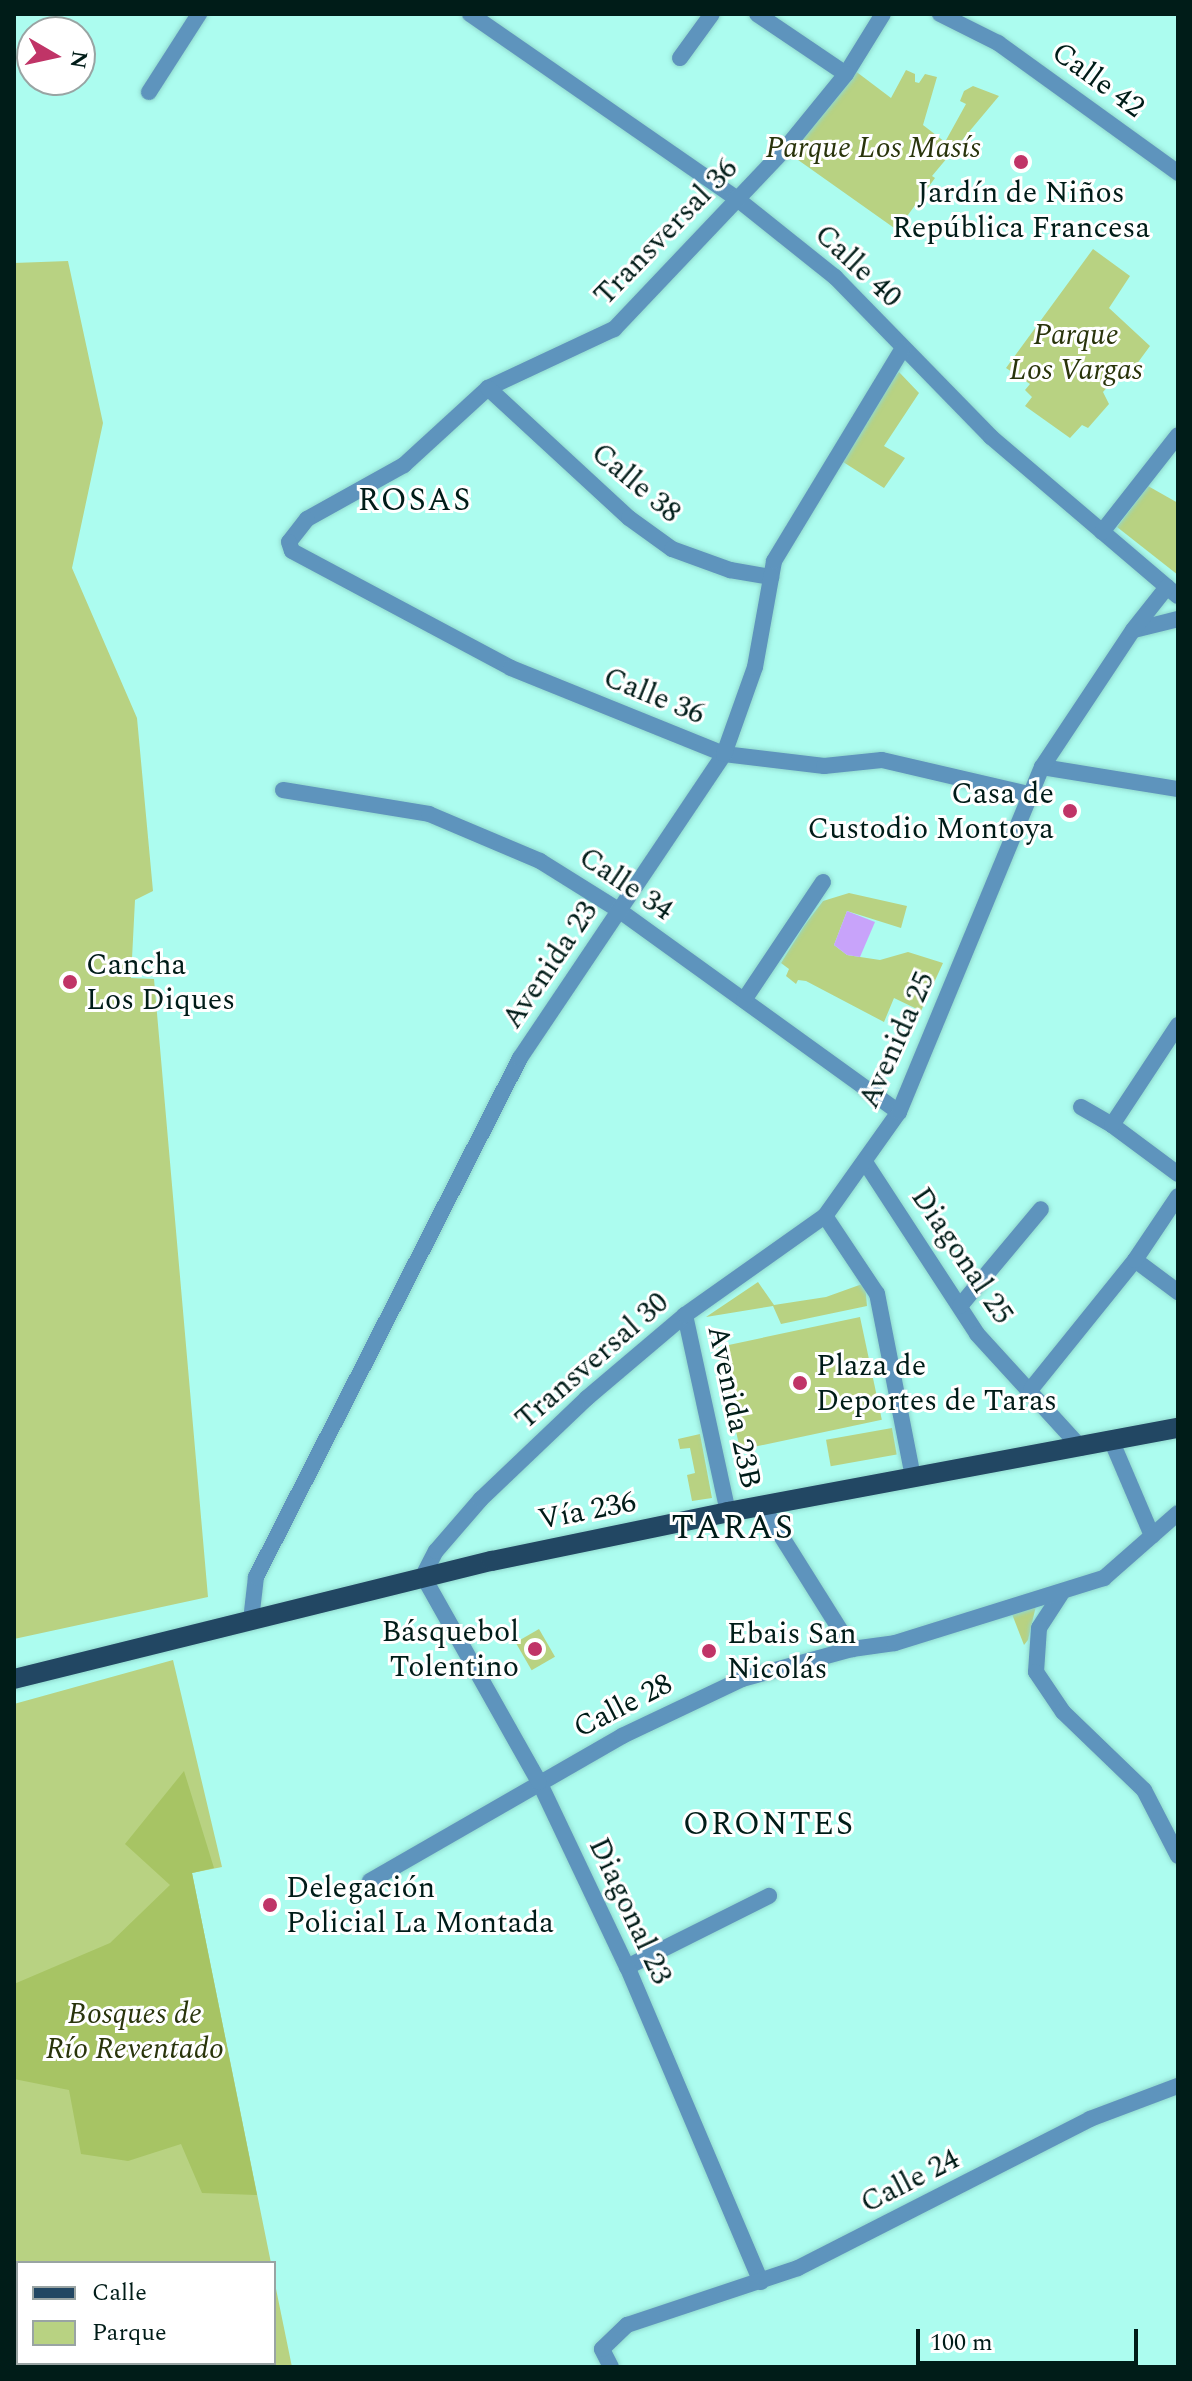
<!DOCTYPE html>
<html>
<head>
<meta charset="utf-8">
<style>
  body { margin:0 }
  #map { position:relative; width:1192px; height:2381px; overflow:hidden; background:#acfcef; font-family:Spectral,serif }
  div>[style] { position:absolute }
  .green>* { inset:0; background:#b8d282; transform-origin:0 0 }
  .forest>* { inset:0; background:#a7c464 }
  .water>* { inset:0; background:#c8a3fa }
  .roads { filter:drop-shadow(0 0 2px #90d8cd) drop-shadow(0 0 2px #90d8cd) }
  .minor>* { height:16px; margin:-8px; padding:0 8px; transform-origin:8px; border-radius:8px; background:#5e94bd }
  .major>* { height:20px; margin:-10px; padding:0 10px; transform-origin:10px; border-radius:10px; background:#224763 }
  .dots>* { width:22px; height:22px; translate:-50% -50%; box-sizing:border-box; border:4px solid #fff; border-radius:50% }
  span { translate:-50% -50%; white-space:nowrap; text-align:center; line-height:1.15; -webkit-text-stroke:6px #fff; paint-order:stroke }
  .street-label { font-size:30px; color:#001c18 }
  .park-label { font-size:30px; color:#29340b; font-style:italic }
  .poi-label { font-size:30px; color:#001c18 }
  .right { translate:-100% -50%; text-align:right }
  .left { translate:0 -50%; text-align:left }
  .neighbourhood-label { font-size:32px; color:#001c18; letter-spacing:2px }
  .quarter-label { font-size:34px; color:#001c18; letter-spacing:2px }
  .frame { position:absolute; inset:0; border:16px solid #001c18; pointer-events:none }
  .legend { position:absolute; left:16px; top:2261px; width:260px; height:104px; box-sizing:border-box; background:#fff; border:2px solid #99a4a3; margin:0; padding:10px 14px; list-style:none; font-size:24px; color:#001c18 }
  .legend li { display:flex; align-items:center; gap:16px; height:40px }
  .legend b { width:40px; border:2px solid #99a4a3 }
  .north { position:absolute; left:16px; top:16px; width:80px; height:80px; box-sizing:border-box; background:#fff; border:2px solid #99a4a3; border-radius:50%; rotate:99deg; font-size:22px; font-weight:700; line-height:32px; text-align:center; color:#001c18 }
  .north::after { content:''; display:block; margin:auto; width:28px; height:36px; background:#c03467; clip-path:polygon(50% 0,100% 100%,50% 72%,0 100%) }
  .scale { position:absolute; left:916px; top:2329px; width:222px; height:36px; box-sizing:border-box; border:4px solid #001c18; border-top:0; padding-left:10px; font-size:24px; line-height:28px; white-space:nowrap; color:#001c18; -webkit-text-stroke:6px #fff; paint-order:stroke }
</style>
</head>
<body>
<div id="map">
  <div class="green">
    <i style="clip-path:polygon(854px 70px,891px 98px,906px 70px,915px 74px,915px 82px,919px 83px,925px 74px,937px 77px,923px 125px,945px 142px,966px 104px,960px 101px,964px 91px,973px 86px,999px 96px,932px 176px,935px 178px,897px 230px,784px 150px)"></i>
    <i style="clip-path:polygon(1093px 249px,1130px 276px,1109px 308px,1150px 346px,1125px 380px,1116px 377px,1103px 392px,1109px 404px,1088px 428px,1082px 425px,1070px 438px,1025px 406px,1032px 397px,1025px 390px,1030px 384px,1006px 368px)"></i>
    <i style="clip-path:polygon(68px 261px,103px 423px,72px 568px,137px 718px,153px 891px,135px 900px,131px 978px,154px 979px,208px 1597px,14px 1639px,14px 263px)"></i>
    <i style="clip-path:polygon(899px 372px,919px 393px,884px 446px,905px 458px,884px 488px,840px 460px,880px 394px)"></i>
    <i style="clip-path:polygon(1148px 486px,1178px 503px,1178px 575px,1117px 527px)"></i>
    <i style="clip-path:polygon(849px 893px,907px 906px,901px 928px,847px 911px,834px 945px,847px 955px,880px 960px,908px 952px,943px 963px,921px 1011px,894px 998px,884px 1022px,806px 981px,798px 980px,796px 984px,786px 976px,789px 969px,781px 963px,804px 926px,823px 901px)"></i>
    <i style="clip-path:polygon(758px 1282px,774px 1305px,826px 1297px,865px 1283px,867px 1306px,781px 1324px,773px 1306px,706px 1317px)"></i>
    <i style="left:860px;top:1317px;width:105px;height:145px;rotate:78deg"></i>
    <i style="left:892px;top:1428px;width:27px;height:67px;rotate:80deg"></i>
    <i style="clip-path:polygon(700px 1434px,712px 1498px,692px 1501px,687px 1475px,695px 1473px,690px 1448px,680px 1449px,678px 1439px)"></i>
    <i style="clip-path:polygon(1036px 1606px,1028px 1640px,1024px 1645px,1010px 1609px)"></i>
    <i style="left:539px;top:1629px;width:32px;height:27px;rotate:60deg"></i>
    <i style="clip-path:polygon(173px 1660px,222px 1867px,192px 1873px,271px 2263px,18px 2263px,18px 2363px,274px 2363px,274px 2279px,292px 2367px,14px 2367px,14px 1704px)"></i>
  </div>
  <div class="forest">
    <i style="clip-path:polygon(184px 1771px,214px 1868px,192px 1873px,257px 2195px,202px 2193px,181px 2144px,128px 2161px,81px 2154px,69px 2090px,14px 2079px,14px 1984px,110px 1943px,170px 1885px,125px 1844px)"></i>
  </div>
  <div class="water">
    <i style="clip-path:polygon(847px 911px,875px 922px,860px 957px,847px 955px,834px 945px)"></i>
  </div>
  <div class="roads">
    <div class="minor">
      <i style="left:470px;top:14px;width:323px;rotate:34.7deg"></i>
      <i style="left:736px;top:198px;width:127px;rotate:38.6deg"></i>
      <i style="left:835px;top:277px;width:223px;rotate:45.7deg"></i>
      <i style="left:991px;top:437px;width:245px;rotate:40.4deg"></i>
      <i style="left:757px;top:14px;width:107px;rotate:34deg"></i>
      <i style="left:883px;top:14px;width:70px;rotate:121.7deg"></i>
      <i style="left:846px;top:74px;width:98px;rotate:129.2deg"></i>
      <i style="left:784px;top:150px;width:247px;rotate:133.5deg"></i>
      <i style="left:614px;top:329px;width:139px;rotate:154.9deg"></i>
      <i style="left:488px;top:388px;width:114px;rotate:137.5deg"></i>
      <i style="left:404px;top:465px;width:111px;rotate:150.9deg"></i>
      <i style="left:307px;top:519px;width:29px;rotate:128deg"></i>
      <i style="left:289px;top:542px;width:9px;rotate:72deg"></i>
      <i style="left:292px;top:551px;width:248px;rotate:28.1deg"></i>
      <i style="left:511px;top:668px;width:230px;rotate:22deg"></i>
      <i style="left:724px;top:754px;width:101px;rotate:6.8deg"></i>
      <i style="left:824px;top:766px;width:58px;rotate:-5.9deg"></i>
      <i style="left:882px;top:760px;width:155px;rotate:13.1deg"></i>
      <i style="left:940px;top:14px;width:65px;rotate:26.6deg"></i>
      <i style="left:998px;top:43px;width:222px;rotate:35.8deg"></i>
      <i style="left:680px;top:58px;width:54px;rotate:-54deg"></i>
      <i style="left:149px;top:92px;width:93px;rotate:-57.3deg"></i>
      <i style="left:488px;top:388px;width:192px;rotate:42.7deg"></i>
      <i style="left:629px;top:518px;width:53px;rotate:35.8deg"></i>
      <i style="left:672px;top:549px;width:62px;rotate:19.9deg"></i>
      <i style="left:730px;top:570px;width:42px;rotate:9.7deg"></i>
      <i style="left:1102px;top:532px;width:123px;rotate:-51.9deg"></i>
      <i style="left:1134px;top:630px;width:45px;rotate:-14deg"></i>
      <i style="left:1042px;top:767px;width:138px;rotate:9.2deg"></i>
      <i style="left:283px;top:790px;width:148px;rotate:9.3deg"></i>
      <i style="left:429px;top:814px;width:121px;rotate:22.9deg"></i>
      <i style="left:540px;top:861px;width:94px;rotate:32deg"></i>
      <i style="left:620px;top:911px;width:344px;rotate:35.8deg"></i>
      <i style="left:744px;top:1000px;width:142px;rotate:-56.2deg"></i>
      <i style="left:1081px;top:1107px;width:36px;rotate:30deg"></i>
      <i style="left:1112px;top:1125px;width:82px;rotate:36.6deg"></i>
      <i style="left:1112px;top:1125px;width:120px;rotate:-56.6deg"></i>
      <i style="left:865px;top:1162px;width:205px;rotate:56.9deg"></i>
      <i style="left:977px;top:1334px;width:154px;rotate:47.6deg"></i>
      <i style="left:1135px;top:1260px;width:54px;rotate:36.7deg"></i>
      <i style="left:960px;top:1306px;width:126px;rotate:-50.1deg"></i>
      <i style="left:685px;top:1315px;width:202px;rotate:77.7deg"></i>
      <i style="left:1031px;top:1389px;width:166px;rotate:-51.1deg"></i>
      <i style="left:1135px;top:1260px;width:77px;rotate:-56.1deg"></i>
      <i style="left:1112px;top:1442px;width:102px;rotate:66.9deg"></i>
      <i style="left:913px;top:1477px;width:187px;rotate:-101.1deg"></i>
      <i style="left:877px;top:1294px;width:94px;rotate:-123.7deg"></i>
      <i style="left:825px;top:1216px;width:128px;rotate:-54.6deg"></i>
      <i style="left:899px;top:1112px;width:373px;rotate:-67.5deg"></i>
      <i style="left:1042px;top:767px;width:164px;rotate:-56.4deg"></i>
      <i style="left:1133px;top:630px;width:55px;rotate:-51.7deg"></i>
      <i style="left:763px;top:1507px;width:168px;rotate:57.9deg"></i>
      <i style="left:1063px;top:1591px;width:44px;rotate:123deg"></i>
      <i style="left:1039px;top:1628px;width:44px;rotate:93.9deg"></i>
      <i style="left:1036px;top:1672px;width:48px;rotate:56deg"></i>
      <i style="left:1063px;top:1712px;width:112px;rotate:43.9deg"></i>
      <i style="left:1144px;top:1790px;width:74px;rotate:62.7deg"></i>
      <i style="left:251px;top:1620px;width:43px;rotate:-83.4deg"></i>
      <i style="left:256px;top:1577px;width:582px;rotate:-63.04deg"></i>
      <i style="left:520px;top:1058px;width:366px;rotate:-56.1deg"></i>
      <i style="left:724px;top:754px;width:92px;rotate:-70.4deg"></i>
      <i style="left:755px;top:667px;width:108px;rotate:-79.8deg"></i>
      <i style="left:774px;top:561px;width:247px;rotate:-58.8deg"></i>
      <i style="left:370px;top:1881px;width:291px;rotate:-29.9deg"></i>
      <i style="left:622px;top:1736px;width:133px;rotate:-25.4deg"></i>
      <i style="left:742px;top:1679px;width:114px;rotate:-15.3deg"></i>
      <i style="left:852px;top:1649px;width:43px;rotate:-7.9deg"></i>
      <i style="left:895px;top:1643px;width:219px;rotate:-17.3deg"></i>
      <i style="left:1104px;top:1578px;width:98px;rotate:-41.3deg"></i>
      <i style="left:627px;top:1967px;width:159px;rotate:-26.6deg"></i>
      <i style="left:761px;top:2282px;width:342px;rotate:-113deg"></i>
      <i style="left:627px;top:1967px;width:205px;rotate:-115.4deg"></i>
      <i style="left:539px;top:1782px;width:236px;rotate:-119.4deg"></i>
      <i style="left:423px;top:1576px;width:28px;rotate:-63deg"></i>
      <i style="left:436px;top:1551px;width:69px;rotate:-49.1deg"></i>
      <i style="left:481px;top:1499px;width:146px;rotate:-43.6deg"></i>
      <i style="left:587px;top:1398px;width:128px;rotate:-40.3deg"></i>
      <i style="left:685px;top:1315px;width:171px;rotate:-35.3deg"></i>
      <i style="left:611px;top:2367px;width:20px;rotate:-117deg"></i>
      <i style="left:602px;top:2349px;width:35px;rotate:-44deg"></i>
      <i style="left:627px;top:2325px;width:180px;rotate:-18.4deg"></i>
      <i style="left:798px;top:2268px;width:328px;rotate:-27deg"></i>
      <i style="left:1090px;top:2119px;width:94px;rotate:-20.6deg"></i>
    </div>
    <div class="major">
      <i style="left:14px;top:1679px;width:492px;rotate:-13.9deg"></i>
      <i style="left:492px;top:1561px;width:241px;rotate:-11.7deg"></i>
      <i style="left:728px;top:1512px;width:458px;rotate:-10.6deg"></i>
    </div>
  </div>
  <div class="dots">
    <i style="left:1021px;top:162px;background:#c03467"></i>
    <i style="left:1070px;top:811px;background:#c03467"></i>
    <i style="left:70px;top:982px;background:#c03467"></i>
    <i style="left:800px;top:1383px;background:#c03467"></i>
    <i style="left:535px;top:1649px;background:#c03467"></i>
    <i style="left:709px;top:1651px;background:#c03467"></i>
    <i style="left:270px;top:1905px;background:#c03467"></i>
  </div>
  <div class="street-label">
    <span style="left:1098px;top:80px;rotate:36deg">Calle 42</span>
    <span style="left:666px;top:232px;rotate:-46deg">Transversal 36</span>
    <span style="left:858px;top:266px;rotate:43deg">Calle 40</span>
    <span style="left:636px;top:483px;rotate:40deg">Calle 38</span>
    <span style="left:654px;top:696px;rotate:22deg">Calle 36</span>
    <span style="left:626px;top:884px;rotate:34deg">Calle 34</span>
    <span style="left:550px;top:965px;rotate:-56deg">Avenida 23</span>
    <span style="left:897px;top:1040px;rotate:-66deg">Avenida 25</span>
    <span style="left:962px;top:1256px;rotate:56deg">Diagonal 25</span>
    <span style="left:592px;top:1361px;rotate:-41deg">Transversal 30</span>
    <span style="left:734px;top:1407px;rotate:78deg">Avenida 23B</span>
    <span style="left:587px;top:1511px;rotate:-11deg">Vía 236</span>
    <span style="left:623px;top:1706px;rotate:-27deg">Calle 28</span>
    <span style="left:630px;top:1911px;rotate:65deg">Diagonal 23</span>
    <span style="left:910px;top:2181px;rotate:-27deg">Calle 24</span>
  </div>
  <div class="park-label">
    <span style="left:873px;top:148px">Parque Los Masís</span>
    <span style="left:1076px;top:352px">Parque<br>Los Vargas</span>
    <span style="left:135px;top:2031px">Bosques de<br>Río Reventado</span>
  </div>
  <div class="poi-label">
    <span style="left:1021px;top:210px">Jardín de Niños<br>República Francesa</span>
    <span class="right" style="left:1054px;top:811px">Casa de<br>Custodio Montoya</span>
    <span class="left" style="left:86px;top:982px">Cancha<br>Los Diques</span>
    <span class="left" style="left:816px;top:1383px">Plaza de<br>Deportes de Taras</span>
    <span class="right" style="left:519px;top:1649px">Básquebol<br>Tolentino</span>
    <span class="left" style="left:727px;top:1651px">Ebais San<br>Nicolás</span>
    <span class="left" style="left:286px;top:1905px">Delegación<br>Policial La Montada</span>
  </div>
  <div class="neighbourhood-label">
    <span style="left:415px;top:501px">ROSAS</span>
    <span style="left:769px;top:1825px">ORONTES</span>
  </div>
  <div class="quarter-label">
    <span style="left:733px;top:1529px">TARAS</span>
  </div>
  <div class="frame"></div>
  <ul class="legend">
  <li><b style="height:10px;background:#224763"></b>Calle</li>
  <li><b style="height:22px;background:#b8d282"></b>Parque</li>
  </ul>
  <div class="north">N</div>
  <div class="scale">100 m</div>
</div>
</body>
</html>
